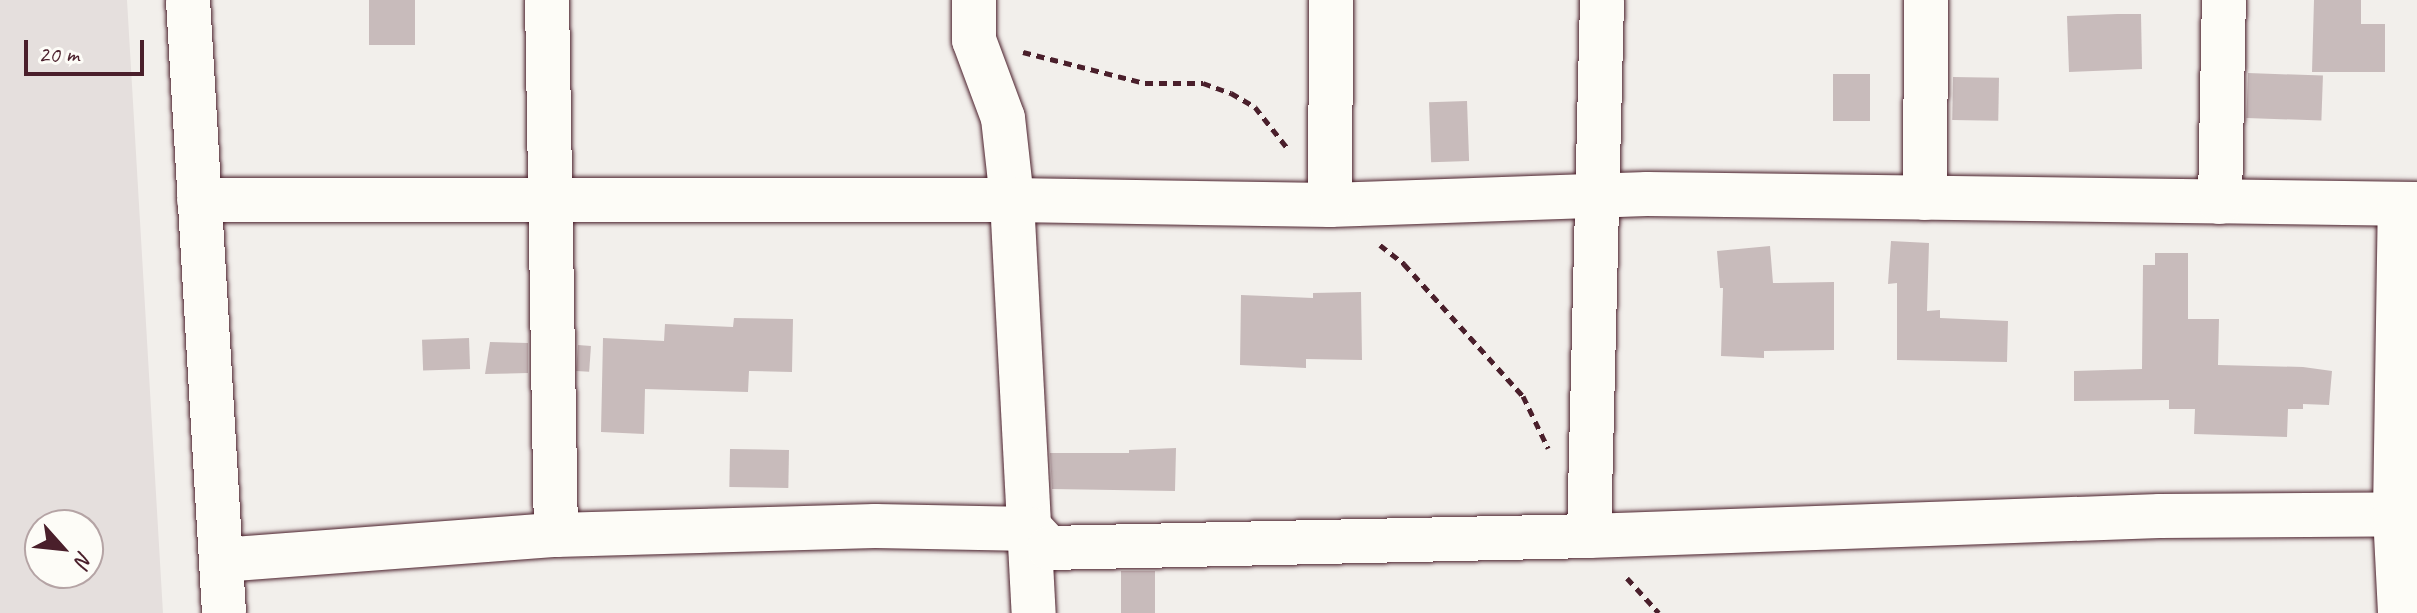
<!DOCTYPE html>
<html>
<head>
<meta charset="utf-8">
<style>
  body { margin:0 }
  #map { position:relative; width:2417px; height:613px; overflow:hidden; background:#f2efeb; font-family:Caveat,sans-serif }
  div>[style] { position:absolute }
  .built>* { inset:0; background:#e5dfdd }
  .building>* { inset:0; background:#c8bbbb; transform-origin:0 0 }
  .path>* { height:5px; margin-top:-2.5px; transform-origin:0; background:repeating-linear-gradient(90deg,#4a1f2b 0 8px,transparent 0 14px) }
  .roads { filter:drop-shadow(0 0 2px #4a1f2b) drop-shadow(0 0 2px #4a1f2b) }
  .minor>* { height:44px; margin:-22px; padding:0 22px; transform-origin:22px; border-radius:22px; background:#fdfcf7 }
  span { translate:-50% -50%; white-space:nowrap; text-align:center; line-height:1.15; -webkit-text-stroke:8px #fdfcf7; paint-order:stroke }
  .north { position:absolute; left:24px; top:509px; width:80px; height:80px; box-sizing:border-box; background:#fdfcf7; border:2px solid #b5a4a5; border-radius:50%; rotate:117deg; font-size:22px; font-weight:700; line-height:32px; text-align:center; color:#4a1f2b }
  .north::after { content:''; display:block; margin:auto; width:28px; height:36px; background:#4a1f2b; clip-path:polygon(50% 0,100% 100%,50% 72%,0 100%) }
  .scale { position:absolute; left:24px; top:40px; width:120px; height:36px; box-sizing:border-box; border:4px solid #4a1f2b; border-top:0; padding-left:10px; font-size:24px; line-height:28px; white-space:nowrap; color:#4a1f2b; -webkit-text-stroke:6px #fdfcf7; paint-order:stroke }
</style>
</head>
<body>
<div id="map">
  <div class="built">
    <i style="clip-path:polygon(evenodd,0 0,127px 0,163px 613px,0 613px,0 0,40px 525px,88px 525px,88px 573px,40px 573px,40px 525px)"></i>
  </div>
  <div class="building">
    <i style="left:369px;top:0;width:46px;height:45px"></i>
    <i style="clip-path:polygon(2314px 0,2361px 0,2361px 24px,2385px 24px,2385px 72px,2312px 72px)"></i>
    <i style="clip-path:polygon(2117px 14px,2141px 14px,2142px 69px,2069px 72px,2067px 16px)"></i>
    <i style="left:2248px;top:73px;width:75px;height:45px;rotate:2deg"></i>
    <i style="left:1833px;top:74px;width:37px;height:47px"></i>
    <i style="left:1953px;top:77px;width:46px;height:43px;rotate:1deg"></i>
    <i style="left:1467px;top:101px;width:60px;height:38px;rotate:88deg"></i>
    <i style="clip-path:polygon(1891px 241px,1929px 243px,1927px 311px,1940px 310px,1940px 318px,2008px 321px,2007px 362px,1897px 360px,1897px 283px,1888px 284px)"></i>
    <i style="clip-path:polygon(1770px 246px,1773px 283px,1834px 282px,1834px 350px,1764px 351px,1764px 358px,1721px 356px,1723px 288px,1720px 288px,1717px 251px)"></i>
    <i style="clip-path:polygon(2155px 253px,2188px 253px,2188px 319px,2219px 319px,2218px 365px,2303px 367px,2332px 371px,2329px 405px,2303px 404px,2303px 409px,2288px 409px,2287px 437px,2194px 434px,2195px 409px,2169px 409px,2169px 400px,2074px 401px,2074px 371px,2142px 369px,2143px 265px,2155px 265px)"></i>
    <i style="clip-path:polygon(1361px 292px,1362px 360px,1306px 359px,1306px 368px,1240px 365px,1241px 295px,1313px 298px,1313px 293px)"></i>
    <i style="clip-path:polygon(734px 318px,793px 319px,792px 372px,749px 371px,748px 392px,645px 389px,644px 434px,601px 432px,603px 338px,664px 341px,665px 324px,733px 327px)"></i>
    <i style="left:469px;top:338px;width:31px;height:47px;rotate:88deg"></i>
    <i style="clip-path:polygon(490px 342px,528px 343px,528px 373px,485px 374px)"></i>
    <i style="left:578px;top:345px;width:13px;height:26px;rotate:4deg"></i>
    <i style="clip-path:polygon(1176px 448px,1175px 491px,1052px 489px,1050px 453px,1129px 453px,1129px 450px)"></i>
    <i style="left:730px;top:449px;width:59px;height:38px;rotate:1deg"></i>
    <i style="left:1121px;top:571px;width:34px;height:42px"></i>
  </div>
  <div class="path">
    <i style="left:1023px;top:52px;width:126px;rotate:14.3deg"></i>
    <i style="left:1145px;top:83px;width:58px"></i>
    <i style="left:1203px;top:83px;width:30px;rotate:20deg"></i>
    <i style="left:1231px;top:93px;width:28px;rotate:30deg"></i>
    <i style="left:1255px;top:107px;width:53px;rotate:51.8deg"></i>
    <i style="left:1380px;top:245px;width:31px;rotate:38deg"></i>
    <i style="left:1404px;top:264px;width:178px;rotate:48deg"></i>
    <i style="left:1523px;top:396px;width:58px;rotate:64.3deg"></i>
    <i style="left:1627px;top:578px;width:47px;rotate:47.6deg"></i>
  </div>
  <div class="roads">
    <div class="minor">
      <i style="left:188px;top:0;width:614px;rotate:86.64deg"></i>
      <i style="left:547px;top:0;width:535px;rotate:89.04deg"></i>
      <i style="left:974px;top:0;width:40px;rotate:90deg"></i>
      <i style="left:974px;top:40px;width:83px;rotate:69.6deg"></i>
      <i style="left:1003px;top:118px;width:82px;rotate:83.7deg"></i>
      <i style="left:1012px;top:200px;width:414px;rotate:87deg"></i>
      <i style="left:1925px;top:198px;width:198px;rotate:-89.7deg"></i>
      <i style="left:199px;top:200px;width:813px"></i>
      <i style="left:1012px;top:200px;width:318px;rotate:0.9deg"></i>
      <i style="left:1330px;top:205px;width:317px;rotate:-2deg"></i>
      <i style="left:1647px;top:194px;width:770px;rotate:0.74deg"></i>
      <i style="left:2220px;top:202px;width:202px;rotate:-88.9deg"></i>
      <i style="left:1330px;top:205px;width:205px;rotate:-89.7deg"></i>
      <i style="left:1589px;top:536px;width:536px;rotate:-88.61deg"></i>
      <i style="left:221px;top:560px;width:336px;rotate:-4.3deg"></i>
      <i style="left:556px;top:535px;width:319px;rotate:-1.6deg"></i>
      <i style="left:875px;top:526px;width:156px;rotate:1.1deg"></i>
      <i style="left:1031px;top:529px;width:26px;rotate:47deg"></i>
      <i style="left:1049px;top:548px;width:540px;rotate:-1.27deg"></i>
      <i style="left:1589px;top:536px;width:571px;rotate:-2.01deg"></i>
      <i style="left:2160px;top:516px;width:257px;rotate:-0.4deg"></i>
      <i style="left:2400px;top:613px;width:100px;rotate:-92.9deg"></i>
      <i style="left:2395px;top:513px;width:309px;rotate:-89.1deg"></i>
    </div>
  </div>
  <div class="north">N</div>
  <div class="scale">20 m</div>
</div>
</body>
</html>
